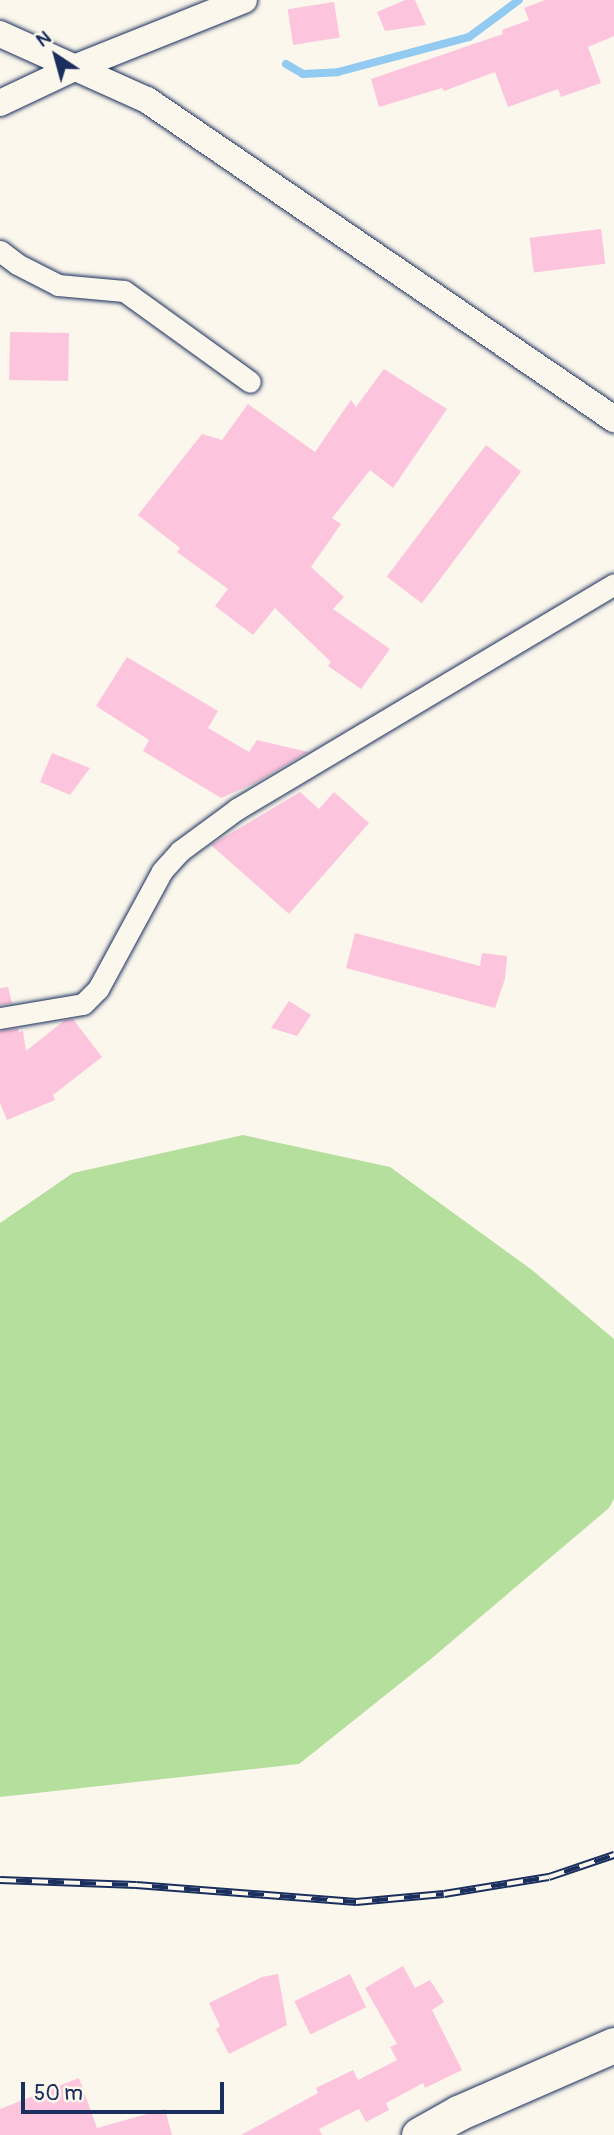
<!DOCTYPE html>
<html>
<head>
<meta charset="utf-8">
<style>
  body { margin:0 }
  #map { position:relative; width:614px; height:2135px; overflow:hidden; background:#fbf7ec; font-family:Pangolin,sans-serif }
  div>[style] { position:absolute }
  .green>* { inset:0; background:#b5df9c }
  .stream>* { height:8px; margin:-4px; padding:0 4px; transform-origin:4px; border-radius:4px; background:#92caf1 }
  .building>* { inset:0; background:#fdc5dd; transform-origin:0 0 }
  .roads { filter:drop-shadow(0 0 2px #1b2f5e) drop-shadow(0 0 2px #1b2f5e) }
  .minor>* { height:21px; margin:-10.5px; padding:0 10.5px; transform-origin:10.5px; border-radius:10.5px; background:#fbf7ec }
  .tertiary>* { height:26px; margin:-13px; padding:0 13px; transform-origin:13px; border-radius:13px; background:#fbf7ec }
  .primary>* { height:35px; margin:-17.5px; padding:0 17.5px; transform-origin:17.5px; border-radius:17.5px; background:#fbf7ec }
  .rail>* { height:8px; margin-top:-4px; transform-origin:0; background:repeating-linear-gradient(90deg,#fbf7ec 0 16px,#1b2f5e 0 32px); box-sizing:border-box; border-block:2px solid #1b2f5e }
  span { translate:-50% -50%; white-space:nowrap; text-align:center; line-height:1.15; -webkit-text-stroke:5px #fbf7ec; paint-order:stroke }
  .north { position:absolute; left:21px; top:21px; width:70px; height:70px; -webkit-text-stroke:5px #fbf7ec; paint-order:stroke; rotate:324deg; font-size:19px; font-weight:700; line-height:28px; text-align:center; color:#1b2f5e }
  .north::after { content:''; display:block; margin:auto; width:24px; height:32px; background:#1b2f5e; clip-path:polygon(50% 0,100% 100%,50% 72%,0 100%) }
  .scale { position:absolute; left:21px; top:2082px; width:203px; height:32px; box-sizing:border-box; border:4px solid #1b2f5e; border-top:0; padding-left:9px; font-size:21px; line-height:24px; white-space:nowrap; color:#1b2f5e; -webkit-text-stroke:5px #fbf7ec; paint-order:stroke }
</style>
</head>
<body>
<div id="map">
  <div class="green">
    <i style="clip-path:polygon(243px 1135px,390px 1167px,532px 1270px,614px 1339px,614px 1499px,609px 1508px,432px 1658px,299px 1764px,0 1797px,0 1223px,73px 1173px)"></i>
  </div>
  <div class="stream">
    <i style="left:286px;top:64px;width:20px;rotate:30deg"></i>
    <i style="left:303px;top:74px;width:35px;rotate:-3deg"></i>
    <i style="left:338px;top:72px;width:136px;rotate:-15deg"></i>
    <i style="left:469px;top:37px;width:62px;rotate:-36.5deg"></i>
  </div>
  <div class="building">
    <i style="clip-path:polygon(405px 0,415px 0,426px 25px,385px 31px,377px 12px)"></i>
    <i style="clip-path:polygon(545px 0,614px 0,614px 36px,588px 47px,601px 83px,561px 97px,558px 89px,508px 107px,495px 72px,444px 91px,442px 88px,379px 107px,371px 79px,503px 34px,502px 30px,529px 20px,524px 8px)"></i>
    <i style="left:334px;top:2px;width:36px;height:47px;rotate:81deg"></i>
    <i style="left:601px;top:229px;width:35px;height:72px;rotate:83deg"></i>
    <i style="left:10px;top:332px;width:59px;height:48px;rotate:1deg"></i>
    <i style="clip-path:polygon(384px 369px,447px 409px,393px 488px,370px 470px,332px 518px,341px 524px,311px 567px,344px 597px,333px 609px,390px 649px,361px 689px,328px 666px,331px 662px,275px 608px,253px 635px,215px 606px,228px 589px,177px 552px,180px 548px,138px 515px,202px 434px,222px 440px,248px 404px,315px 452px,351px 400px,356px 407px)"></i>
    <i style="left:486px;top:445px;width:44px;height:165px;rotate:37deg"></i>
    <i style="clip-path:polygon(127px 657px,218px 711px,208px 728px,249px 752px,257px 740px,308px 752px,255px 783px,221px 798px,143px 751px,149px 740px,96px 706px)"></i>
    <i style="clip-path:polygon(52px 753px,90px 768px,70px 795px,40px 782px)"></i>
    <i style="clip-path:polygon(300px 792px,319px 809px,334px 792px,369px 823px,289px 914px,211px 845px)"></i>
    <i style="clip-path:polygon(355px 933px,480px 966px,482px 953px,507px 956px,505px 979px,495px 1008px,346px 968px)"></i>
    <i style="clip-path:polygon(8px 987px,12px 1003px,0 1005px,0 988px)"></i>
    <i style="clip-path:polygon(289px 1001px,311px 1015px,297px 1036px,271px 1028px)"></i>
    <i style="clip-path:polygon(73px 1019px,102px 1057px,53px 1095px,55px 1100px,7px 1120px,0 1103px,0 1031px,18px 1028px,19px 1032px,23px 1031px,26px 1051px,65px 1020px)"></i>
    <i style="clip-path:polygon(403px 1966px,415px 1988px,430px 1980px,444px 2002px,432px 2010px,462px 2070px,425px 2088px,423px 2083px,386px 2103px,389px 2110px,366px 2122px,359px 2109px,319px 2129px,322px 2135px,241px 2135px,318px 2093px,316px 2088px,353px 2070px,358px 2080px,397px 2060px,390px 2047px,397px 2044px,365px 1988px)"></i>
    <i style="clip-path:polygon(278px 1974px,287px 2025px,229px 2054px,216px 2029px,220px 2026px,209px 2003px,262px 1977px)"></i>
    <i style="left:350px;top:1974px;width:37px;height:62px;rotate:64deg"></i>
    <i style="clip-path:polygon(79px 2078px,97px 2128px,165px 2109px,172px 2135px,0 2135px,0 2109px)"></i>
  </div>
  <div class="roads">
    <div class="minor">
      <i style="left:0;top:251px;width:21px;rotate:37deg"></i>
      <i style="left:17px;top:264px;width:46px;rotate:27.1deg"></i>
      <i style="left:58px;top:285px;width:66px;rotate:5.2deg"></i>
      <i style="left:124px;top:291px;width:155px;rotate:35.8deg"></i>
      <i style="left:0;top:1018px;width:84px;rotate:-9.6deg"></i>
      <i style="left:83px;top:1004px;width:21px;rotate:-45deg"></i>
      <i style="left:98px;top:989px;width:134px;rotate:-61.5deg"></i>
      <i style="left:162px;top:871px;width:27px;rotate:-48deg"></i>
      <i style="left:180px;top:851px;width:71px;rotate:-36.4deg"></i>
      <i style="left:237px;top:809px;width:439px;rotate:-30.8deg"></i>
    </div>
    <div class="tertiary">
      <i style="left:0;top:34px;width:161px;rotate:24.2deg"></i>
      <i style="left:147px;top:100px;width:566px;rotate:34.34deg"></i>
      <i style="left:0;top:103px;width:82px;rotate:-25.3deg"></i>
      <i style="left:74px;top:68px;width:183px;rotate:-21.8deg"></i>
    </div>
    <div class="primary">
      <i style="left:419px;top:2135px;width:45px;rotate:-29.4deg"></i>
      <i style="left:458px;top:2113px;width:170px;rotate:-23.6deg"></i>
    </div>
  </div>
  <div class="rail">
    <i style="left:0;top:1880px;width:136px;rotate:2.1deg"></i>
    <i style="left:136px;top:1885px;width:221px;rotate:4.4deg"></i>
    <i style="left:356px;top:1902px;width:88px;rotate:-5.2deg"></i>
    <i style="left:444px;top:1894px;width:106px;rotate:-9.2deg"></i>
    <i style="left:549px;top:1877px;width:69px;rotate:-18.7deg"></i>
  </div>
  <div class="north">N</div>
  <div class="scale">50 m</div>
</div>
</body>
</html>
